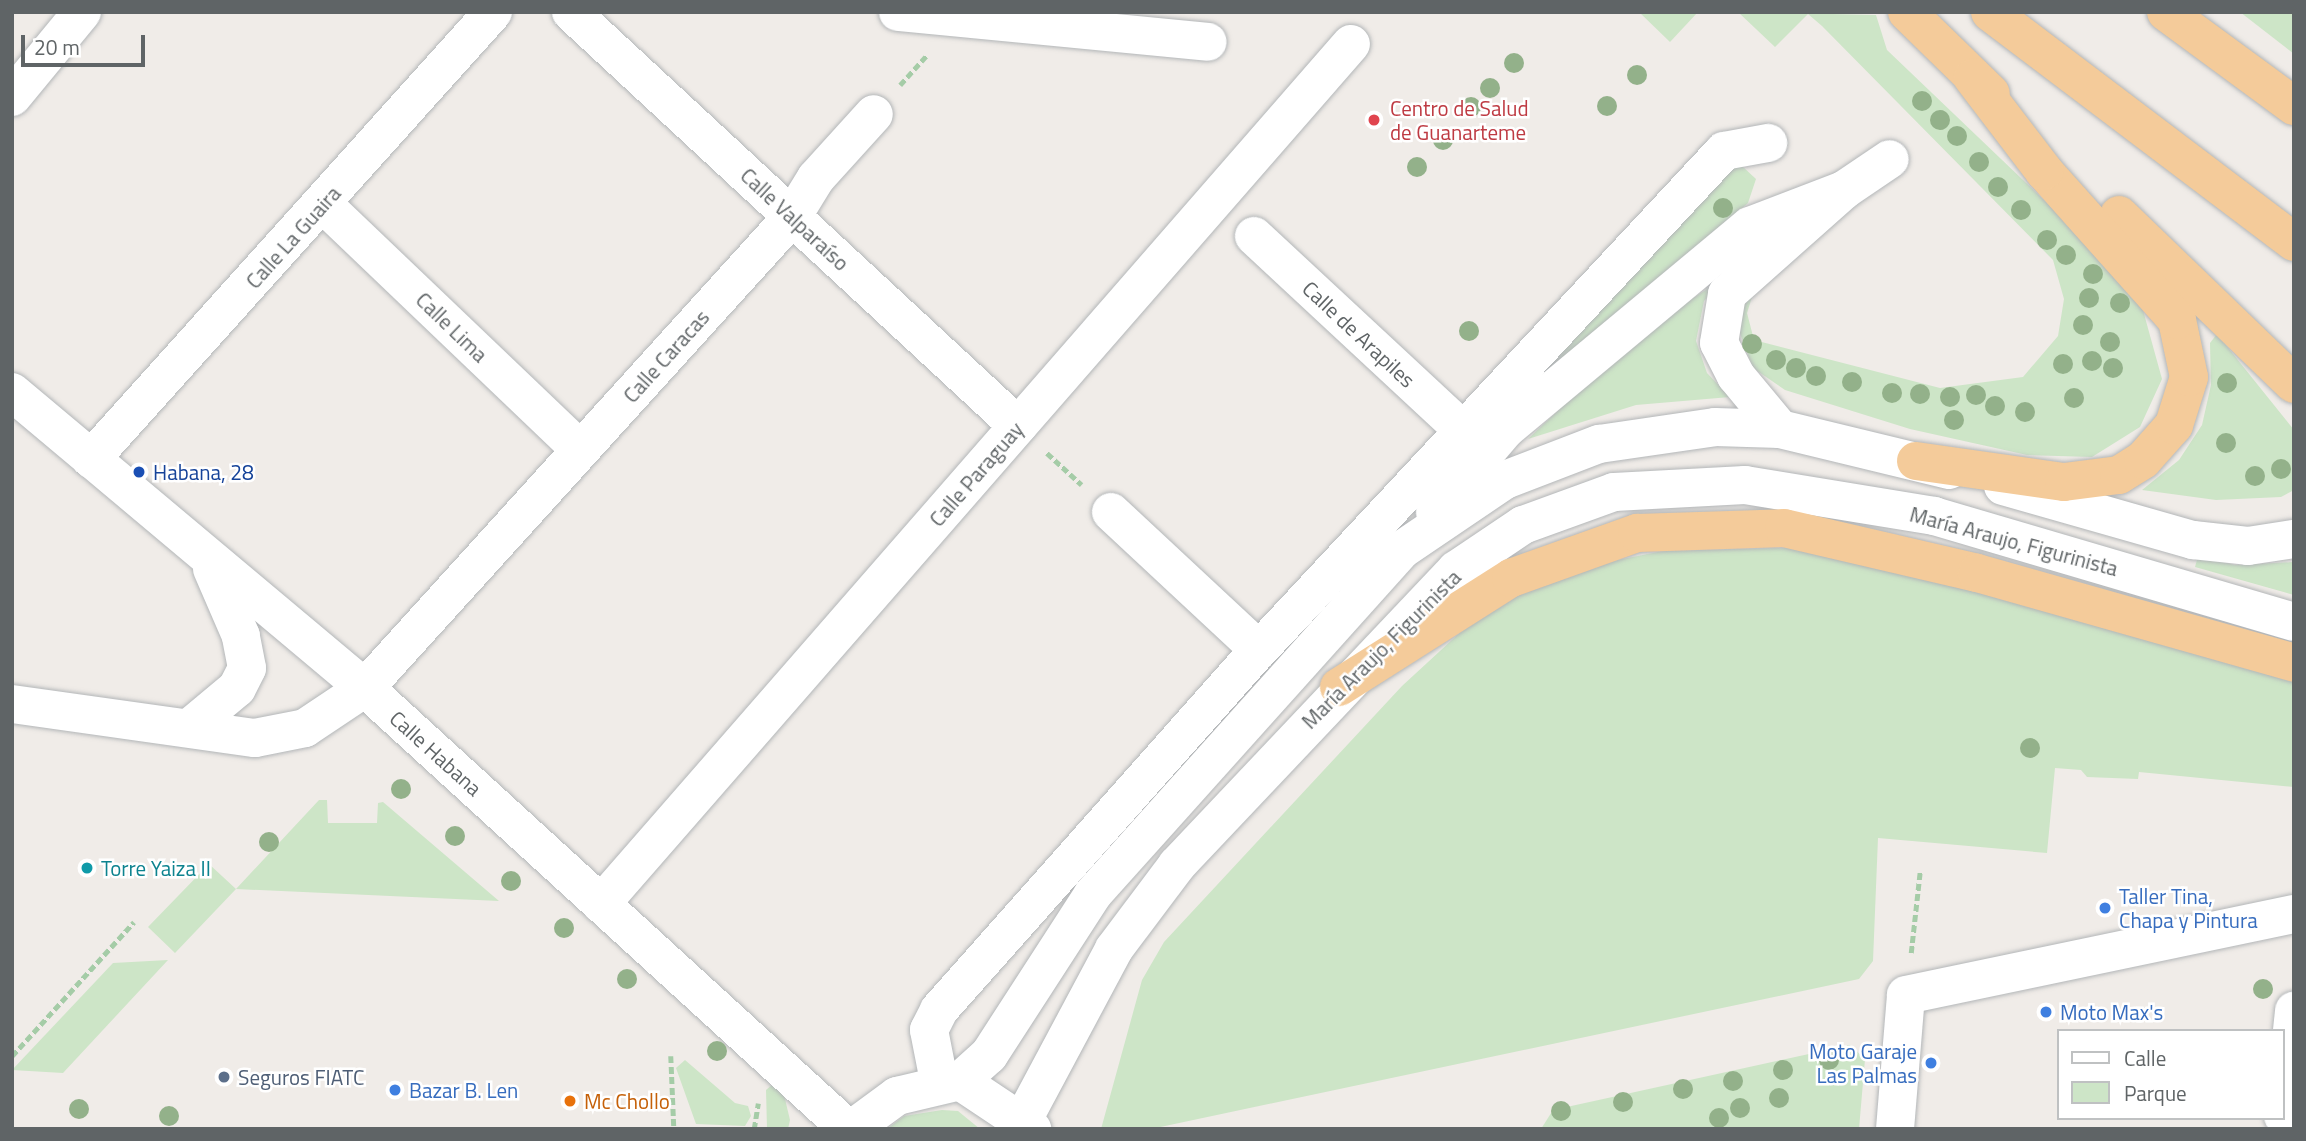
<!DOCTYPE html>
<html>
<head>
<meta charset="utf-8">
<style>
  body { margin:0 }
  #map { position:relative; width:2306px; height:1141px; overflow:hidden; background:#f0ece8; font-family:"Titillium Web",sans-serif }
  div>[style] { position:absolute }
  .green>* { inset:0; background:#cde5c7 }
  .path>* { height:4.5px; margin-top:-2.25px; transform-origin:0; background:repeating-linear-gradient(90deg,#a5cca7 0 7px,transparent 0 10.5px) }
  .roads { filter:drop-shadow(0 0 2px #b3b6b8) drop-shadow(0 0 2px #b3b6b8) }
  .minor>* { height:38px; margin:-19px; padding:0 19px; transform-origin:19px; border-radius:19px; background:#fff }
  .highway>* { height:38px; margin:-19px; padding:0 19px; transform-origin:19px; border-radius:19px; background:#f4cb9a }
  .trees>* { width:20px; height:20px; margin:-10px; border-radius:50%; background:#93b18a }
  .dots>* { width:19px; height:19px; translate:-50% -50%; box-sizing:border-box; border:4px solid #fff; border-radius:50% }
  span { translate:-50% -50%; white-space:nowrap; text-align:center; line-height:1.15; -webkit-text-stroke:5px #fff; paint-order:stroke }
  .health-label { font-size:21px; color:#be3a42 }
  .left { translate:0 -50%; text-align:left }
  .street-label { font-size:21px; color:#5f6466 }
  .transit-label { font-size:21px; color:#164399 }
  .culture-label { font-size:21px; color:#0d838f }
  .shop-label { font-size:21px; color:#366cbe }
  .right { translate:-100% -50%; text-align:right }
  .service-label { font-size:21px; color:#4e5e75 }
  .food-label { font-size:21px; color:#c56008 }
  .frame { position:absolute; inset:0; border:14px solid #5f6466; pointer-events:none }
  .legend { position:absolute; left:2057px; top:1029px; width:228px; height:91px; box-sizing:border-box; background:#fff; border:2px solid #bfc1c2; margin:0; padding:9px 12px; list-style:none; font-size:21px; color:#5f6466 }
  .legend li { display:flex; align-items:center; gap:14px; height:35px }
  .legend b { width:35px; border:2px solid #bfc1c2 }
  .scale { position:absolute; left:21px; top:35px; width:124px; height:32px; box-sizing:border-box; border:4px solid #5f6466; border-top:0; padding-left:9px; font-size:21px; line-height:24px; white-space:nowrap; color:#5f6466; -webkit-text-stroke:5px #fff; paint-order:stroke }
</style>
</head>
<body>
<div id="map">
  <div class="green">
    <i style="clip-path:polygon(1639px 12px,1698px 12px,1670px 42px)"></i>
    <i style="clip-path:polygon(1738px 12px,1876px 15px,1887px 50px,2117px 270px,2141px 303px,2162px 379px,2140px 427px,2092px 457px,2027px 455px,1910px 429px,1785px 390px,1753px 368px,1739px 331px,1743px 305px,1753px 294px,1747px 313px,1754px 340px,1940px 388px,2023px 377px,2058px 336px,2064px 299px,2053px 260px,1822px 26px,1808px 14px,1775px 47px)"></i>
    <i style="clip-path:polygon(2240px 12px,2294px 12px,2294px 54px)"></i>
    <i style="clip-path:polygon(1742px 166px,1756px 179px,1748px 203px,1514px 405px,1731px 169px)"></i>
    <i style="clip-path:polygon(1723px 279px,1704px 301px,1696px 341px,1707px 373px,1730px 397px,1636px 405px,1528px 439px,1643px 330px)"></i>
    <i style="clip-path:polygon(2217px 334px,2294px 430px,2294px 490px,2281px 497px,2216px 500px,2142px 490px,2179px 460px,2202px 425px,2211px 385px,2210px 343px)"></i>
    <i style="clip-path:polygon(1823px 547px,2294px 677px,2294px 787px,2139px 772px,2138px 779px,2087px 777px,2081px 770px,2055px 768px,2047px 853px,1878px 838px,1873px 961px,1859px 979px,1151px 1129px,1101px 1129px,1142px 980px,1164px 942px,1402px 686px,1491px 604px,1587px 566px,1663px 551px)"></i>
    <i style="clip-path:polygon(2198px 556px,2235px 565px,2294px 562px,2294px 595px,2195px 567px)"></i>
    <i style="clip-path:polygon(319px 800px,327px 800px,328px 823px,377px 823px,378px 803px,383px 802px,499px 901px,236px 889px,175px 953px,148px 927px,209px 864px,236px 889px)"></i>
    <i style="clip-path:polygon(168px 960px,63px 1073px,12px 1070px,113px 963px)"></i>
    <i style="clip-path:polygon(1850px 1045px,1865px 1059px,1859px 1129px,1541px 1129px,1553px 1110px)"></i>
    <i style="clip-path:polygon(685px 1060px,735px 1103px,748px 1106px,751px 1116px,745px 1126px,696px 1124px,676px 1068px)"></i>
    <i style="clip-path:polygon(780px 1078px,790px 1120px,788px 1129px,767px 1129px,766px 1090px)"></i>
    <i style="clip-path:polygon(942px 1110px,958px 1111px,980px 1129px,887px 1129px,904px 1116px)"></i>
  </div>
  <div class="path">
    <i style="left:900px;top:85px;width:40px;rotate:-48deg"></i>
    <i style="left:1047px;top:453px;width:47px;rotate:42.4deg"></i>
    <i style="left:1911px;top:953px;width:81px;rotate:-83.7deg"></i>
    <i style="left:12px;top:1056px;width:181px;rotate:-47.7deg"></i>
    <i style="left:671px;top:1056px;width:72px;rotate:87.6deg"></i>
    <i style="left:754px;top:1129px;width:26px;rotate:-81deg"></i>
  </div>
  <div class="roads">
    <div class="minor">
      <i style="left:571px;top:12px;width:609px;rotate:42.81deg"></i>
      <i style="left:898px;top:12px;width:311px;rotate:5.5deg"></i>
      <i style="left:12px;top:97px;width:110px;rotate:-50.5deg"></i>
      <i style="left:323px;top:204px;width:356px;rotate:43.7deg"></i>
      <i style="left:1254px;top:236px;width:287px;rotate:42.9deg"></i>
      <i style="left:12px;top:392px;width:461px;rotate:40deg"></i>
      <i style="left:365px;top:688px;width:654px;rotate:42.4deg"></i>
      <i style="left:1780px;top:429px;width:69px;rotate:-129.7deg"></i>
      <i style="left:1736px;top:376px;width:37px;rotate:-117deg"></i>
      <i style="left:1719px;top:343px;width:50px;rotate:-80.7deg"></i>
      <i style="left:1727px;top:294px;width:157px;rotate:-41.6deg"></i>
      <i style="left:1844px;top:190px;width:55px;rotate:-34deg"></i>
      <i style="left:91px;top:459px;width:601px;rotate:-48.03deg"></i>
      <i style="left:2003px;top:486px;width:198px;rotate:15.9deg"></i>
      <i style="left:2193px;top:540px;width:55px;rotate:6.2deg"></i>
      <i style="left:2248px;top:546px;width:47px;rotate:-8.7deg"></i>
      <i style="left:1111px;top:512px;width:202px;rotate:43deg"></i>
      <i style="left:1435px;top:512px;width:109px;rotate:-49.5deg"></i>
      <i style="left:1506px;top:429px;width:317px;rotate:-39.8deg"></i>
      <i style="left:1750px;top:226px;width:101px;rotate:-21deg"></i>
      <i style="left:12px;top:704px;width:245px;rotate:8deg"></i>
      <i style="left:255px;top:738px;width:51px;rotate:-11.3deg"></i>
      <i style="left:305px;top:728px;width:72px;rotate:-33.7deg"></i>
      <i style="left:365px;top:688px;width:636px;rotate:-47.81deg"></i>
      <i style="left:792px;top:217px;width:46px;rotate:-58.4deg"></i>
      <i style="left:816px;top:178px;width:86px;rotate:-47.8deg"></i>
      <i style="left:189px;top:728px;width:62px;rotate:-39.8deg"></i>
      <i style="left:237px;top:688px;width:22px;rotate:-63deg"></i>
      <i style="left:247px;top:668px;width:33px;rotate:-101deg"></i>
      <i style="left:241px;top:636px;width:73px;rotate:-113.4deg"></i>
      <i style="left:601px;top:904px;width:1141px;rotate:-48.91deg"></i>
      <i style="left:939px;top:1081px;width:52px;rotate:-101.1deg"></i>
      <i style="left:929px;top:1030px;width:22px;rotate:-63deg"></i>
      <i style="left:939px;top:1010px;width:482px;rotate:-48.4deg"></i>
      <i style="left:1259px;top:650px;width:682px;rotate:-47.02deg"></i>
      <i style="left:1724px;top:151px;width:45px;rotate:-10.3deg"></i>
      <i style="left:960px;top:1081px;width:39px;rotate:-42deg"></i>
      <i style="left:989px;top:1055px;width:192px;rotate:-57.1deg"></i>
      <i style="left:1093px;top:894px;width:464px;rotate:-48.1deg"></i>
      <i style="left:1403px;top:549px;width:123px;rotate:-34.1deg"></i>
      <i style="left:1505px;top:480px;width:101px;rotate:-21deg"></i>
      <i style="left:1599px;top:444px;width:117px;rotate:-8.3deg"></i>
      <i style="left:1715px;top:427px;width:65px;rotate:1.8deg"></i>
      <i style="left:1780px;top:429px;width:174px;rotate:13.6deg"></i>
      <i style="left:2283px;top:1116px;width:106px;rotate:-84deg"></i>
      <i style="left:852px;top:1129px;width:56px;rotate:-36.3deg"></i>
      <i style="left:897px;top:1096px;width:65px;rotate:-13.4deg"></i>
      <i style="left:960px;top:1081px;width:87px;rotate:33.7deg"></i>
      <i style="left:1018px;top:1129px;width:204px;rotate:-61.9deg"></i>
      <i style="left:1114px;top:949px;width:105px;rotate:-53.1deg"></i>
      <i style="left:1177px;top:865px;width:406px;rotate:-46.6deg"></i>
      <i style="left:1456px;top:570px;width:81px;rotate:-33.9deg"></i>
      <i style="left:1523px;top:525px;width:97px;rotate:-19.9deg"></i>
      <i style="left:1614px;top:492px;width:131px;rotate:-3.1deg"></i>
      <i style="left:1745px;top:485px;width:192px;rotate:9.3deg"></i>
      <i style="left:1934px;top:516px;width:375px;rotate:16.4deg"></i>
      <i style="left:1895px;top:1129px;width:134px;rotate:-85.3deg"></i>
      <i style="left:1906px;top:995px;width:396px;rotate:-11.8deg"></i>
    </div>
    <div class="highway">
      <i style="left:1907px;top:12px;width:117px;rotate:44.3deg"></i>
      <i style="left:1990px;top:12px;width:381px;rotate:37.1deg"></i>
      <i style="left:2166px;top:12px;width:159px;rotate:36.3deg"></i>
      <i style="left:2119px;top:215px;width:243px;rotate:44deg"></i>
      <i style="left:1916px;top:461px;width:149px;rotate:8.1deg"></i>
      <i style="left:2064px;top:482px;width:55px;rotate:-7.3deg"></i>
      <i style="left:2119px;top:475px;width:28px;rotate:-32deg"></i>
      <i style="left:2143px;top:460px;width:47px;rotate:-48.5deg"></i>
      <i style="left:2174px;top:425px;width:50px;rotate:-72.6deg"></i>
      <i style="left:2189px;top:377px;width:58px;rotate:-101.9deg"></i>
      <i style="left:2177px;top:320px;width:200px;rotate:-131.8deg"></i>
      <i style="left:2044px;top:171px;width:117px;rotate:-127.4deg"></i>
      <i style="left:1339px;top:687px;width:204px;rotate:-32.4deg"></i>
      <i style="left:1511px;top:578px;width:134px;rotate:-19.7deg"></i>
      <i style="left:1637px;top:533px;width:147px;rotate:-1.9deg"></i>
      <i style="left:1784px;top:528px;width:198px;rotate:13.1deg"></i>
      <i style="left:1977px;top:573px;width:330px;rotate:15.8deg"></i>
    </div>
  </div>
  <div class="trees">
    <i style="left:1514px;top:63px"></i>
    <i style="left:1637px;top:75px"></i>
    <i style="left:1490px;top:88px"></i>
    <i style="left:1922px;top:101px"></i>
    <i style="left:1607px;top:106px"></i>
    <i style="left:1471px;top:107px"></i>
    <i style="left:1940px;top:120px"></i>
    <i style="left:1957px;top:136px"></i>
    <i style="left:1443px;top:140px"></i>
    <i style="left:1979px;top:162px"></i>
    <i style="left:1417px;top:167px"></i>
    <i style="left:1998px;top:187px"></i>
    <i style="left:1723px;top:208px"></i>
    <i style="left:2021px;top:210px"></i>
    <i style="left:2047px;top:240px"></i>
    <i style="left:2066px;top:255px"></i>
    <i style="left:2093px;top:274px"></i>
    <i style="left:2089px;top:298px"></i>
    <i style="left:2120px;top:303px"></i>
    <i style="left:2083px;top:325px"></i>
    <i style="left:1469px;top:331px"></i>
    <i style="left:2110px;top:342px"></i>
    <i style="left:1752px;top:344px"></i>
    <i style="left:1776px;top:360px"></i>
    <i style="left:2092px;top:361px"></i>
    <i style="left:2063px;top:364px"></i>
    <i style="left:1796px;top:368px"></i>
    <i style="left:2113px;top:368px"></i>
    <i style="left:1816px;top:376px"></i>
    <i style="left:1852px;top:382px"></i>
    <i style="left:2227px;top:383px"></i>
    <i style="left:1892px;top:393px"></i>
    <i style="left:1920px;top:394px"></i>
    <i style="left:1976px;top:395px"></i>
    <i style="left:1950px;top:397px"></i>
    <i style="left:2074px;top:398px"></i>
    <i style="left:1995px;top:406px"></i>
    <i style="left:2025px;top:412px"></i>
    <i style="left:1954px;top:420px"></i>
    <i style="left:2226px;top:443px"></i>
    <i style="left:2281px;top:469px"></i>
    <i style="left:2255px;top:476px"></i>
    <i style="left:2030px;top:748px"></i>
    <i style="left:401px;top:789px"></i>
    <i style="left:455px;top:836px"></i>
    <i style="left:269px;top:842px"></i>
    <i style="left:511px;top:881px"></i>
    <i style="left:564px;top:928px"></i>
    <i style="left:627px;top:979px"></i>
    <i style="left:2263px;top:989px"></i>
    <i style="left:717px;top:1051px"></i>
    <i style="left:1829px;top:1060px"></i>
    <i style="left:1783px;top:1070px"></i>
    <i style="left:1733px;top:1081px"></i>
    <i style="left:1683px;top:1089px"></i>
    <i style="left:1779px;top:1098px"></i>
    <i style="left:1623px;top:1102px"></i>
    <i style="left:1740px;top:1108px"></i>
    <i style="left:79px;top:1109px"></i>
    <i style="left:1561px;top:1111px"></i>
    <i style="left:169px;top:1116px"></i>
    <i style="left:1719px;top:1118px"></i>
  </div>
  <div class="dots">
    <i style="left:1374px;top:120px;background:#e0444e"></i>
    <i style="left:139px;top:472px;background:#1a4fb4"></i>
    <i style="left:87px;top:868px;background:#0f9aa8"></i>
    <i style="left:2105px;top:908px;background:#3f7fe0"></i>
    <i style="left:2046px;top:1012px;background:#3f7fe0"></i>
    <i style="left:1931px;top:1063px;background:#3f7fe0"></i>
    <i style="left:224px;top:1077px;background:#5c6f8a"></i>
    <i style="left:395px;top:1090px;background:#3f7fe0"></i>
    <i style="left:570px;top:1101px;background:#e8710a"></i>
  </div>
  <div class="health-label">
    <span class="left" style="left:1390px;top:120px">Centro de Salud<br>de Guanarteme</span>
  </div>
  <div class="street-label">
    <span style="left:795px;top:219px;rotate:43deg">Calle Valparaíso</span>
    <span style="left:293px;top:237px;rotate:-48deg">Calle La Guaira</span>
    <span style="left:452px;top:327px;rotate:44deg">Calle Lima</span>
    <span style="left:1359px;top:334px;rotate:43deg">Calle de Arapiles</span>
    <span style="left:666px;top:356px;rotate:-48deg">Calle Caracas</span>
    <span style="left:976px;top:474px;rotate:-49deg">Calle Paraguay</span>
    <span style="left:2014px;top:541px;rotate:15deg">María Araujo, Figurinista</span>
    <span style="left:1381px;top:649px;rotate:-45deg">María Araujo, Figurinista</span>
    <span style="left:436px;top:753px;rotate:42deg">Calle Habana</span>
  </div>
  <div class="transit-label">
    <span class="left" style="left:153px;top:472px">Habana, 28</span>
  </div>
  <div class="culture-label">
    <span class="left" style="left:101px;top:868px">Torre Yaiza II</span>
  </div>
  <div class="shop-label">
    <span class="left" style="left:2119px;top:908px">Taller Tina,<br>Chapa y Pintura</span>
    <span class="left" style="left:2060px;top:1012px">Moto Max's</span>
    <span class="right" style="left:1917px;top:1063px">Moto Garaje<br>Las Palmas</span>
    <span class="left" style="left:409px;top:1090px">Bazar B. Len</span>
  </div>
  <div class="service-label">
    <span class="left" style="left:238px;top:1077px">Seguros FIATC</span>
  </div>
  <div class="food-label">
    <span class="left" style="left:584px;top:1101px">Mc Chollo</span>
  </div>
  <div class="frame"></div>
  <ul class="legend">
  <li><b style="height:9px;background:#fff"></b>Calle</li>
  <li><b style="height:19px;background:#cde5c7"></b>Parque</li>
  </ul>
  <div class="scale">20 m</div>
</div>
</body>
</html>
